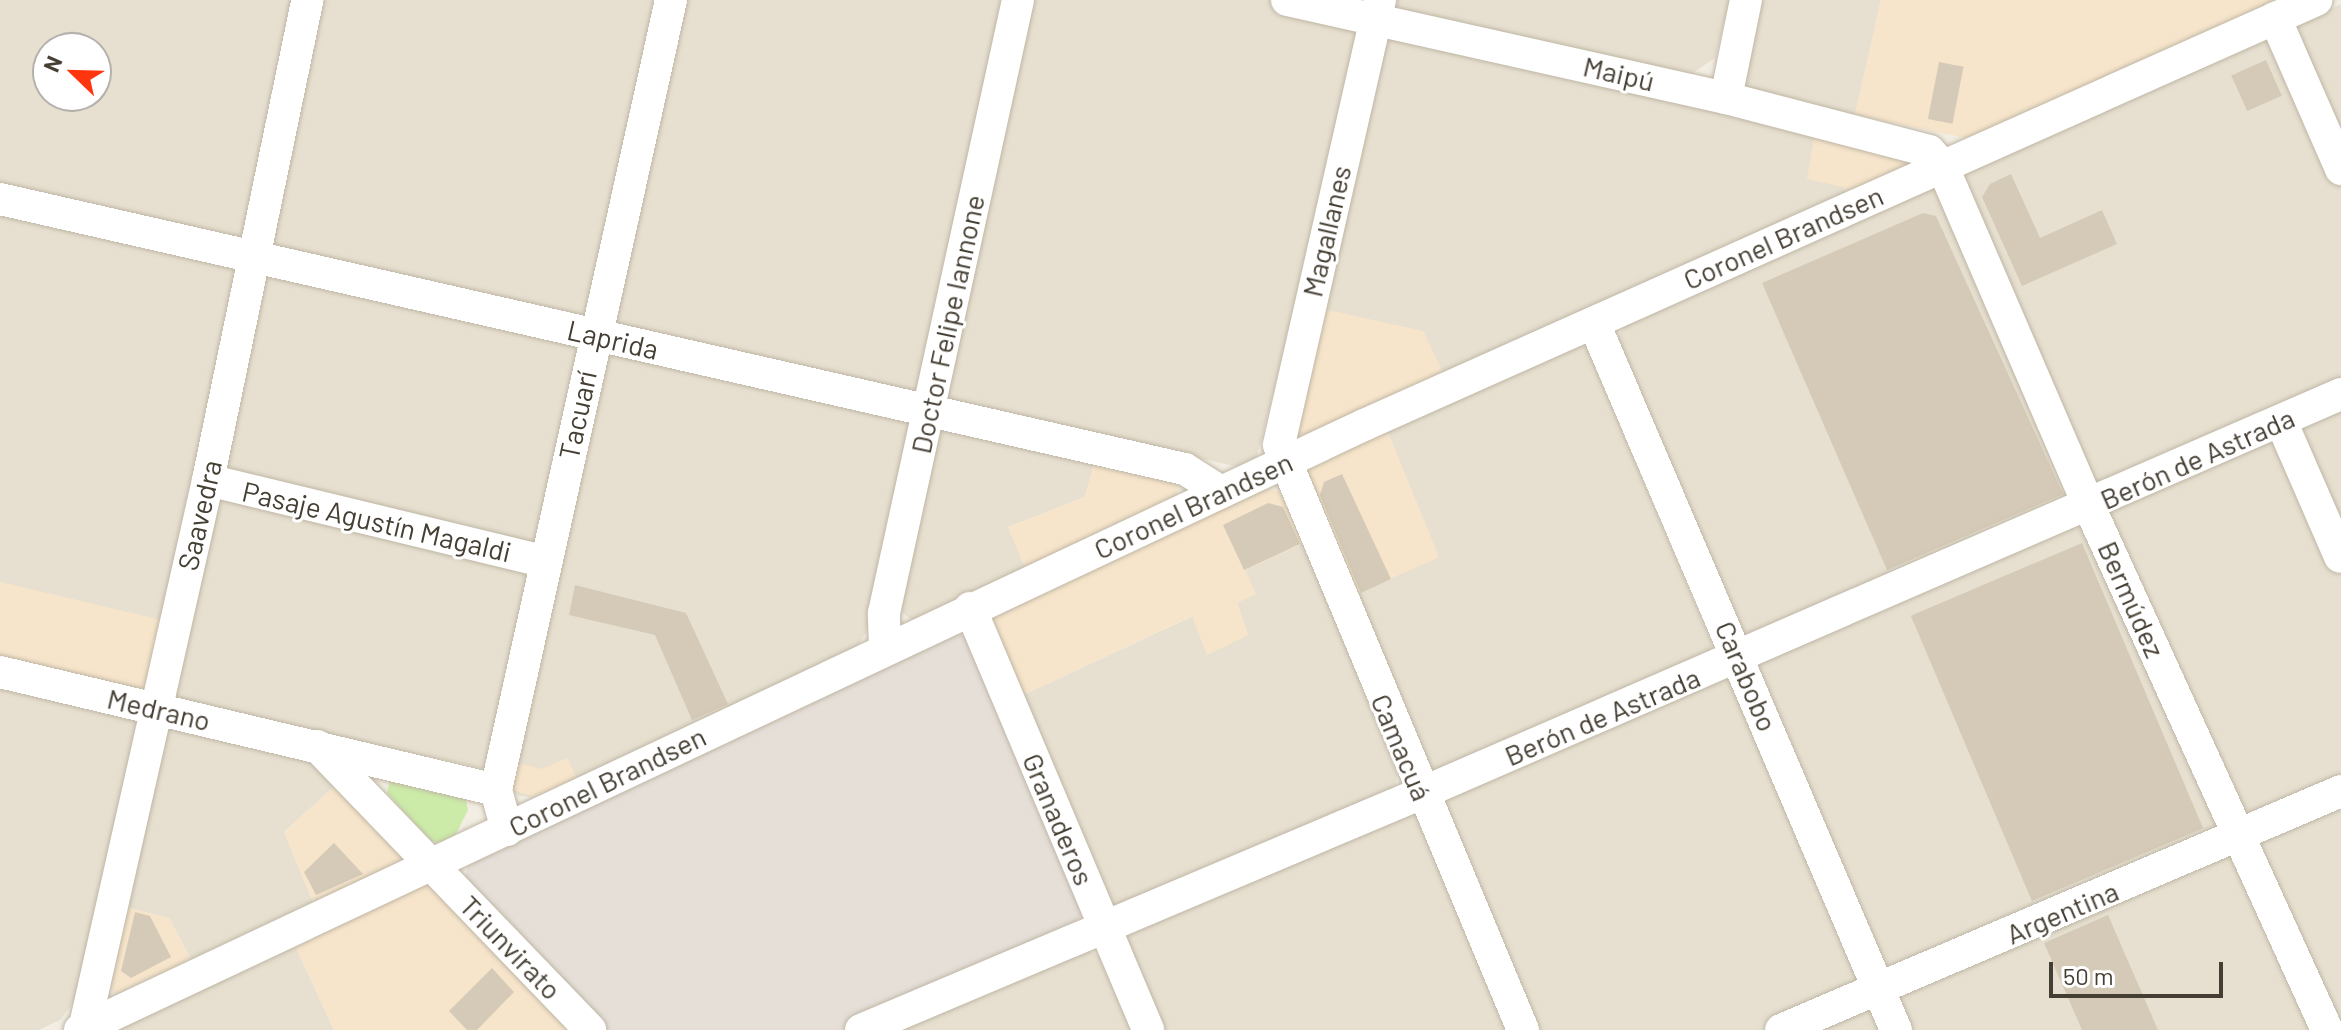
<!DOCTYPE html>
<html>
<head>
<meta charset="utf-8">
<style>
  body { margin:0 }
  #map { position:relative; width:2341px; height:1030px; overflow:hidden; background:#f3eee3; font-family:Barlow,sans-serif }
  div>[style] { position:absolute }
  .residential>* { inset:0; background:#e7e0d0 }
  .commercial>* { inset:0; background:#f7e5cb }
  .industrial>* { inset:0; background:#e5dfd8 }
  .green>* { inset:0; background:#cceba8 }
  .building>* { inset:0; background:#d5cab7; transform-origin:0 0 }
  .roads { filter:drop-shadow(0 0 2px #bfb6a5) drop-shadow(0 0 2px #bfb6a5) }
  .minor>* { height:32px; margin:-16px; padding:0 16px; transform-origin:16px; border-radius:16px; background:#fff }
  span { translate:-50% -50%; white-space:nowrap; text-align:center; line-height:1.15; -webkit-text-stroke:6px #fff; paint-order:stroke }
  .street-label { font-size:28px; color:#453e33 }
  .north { position:absolute; left:32px; top:32px; width:80px; height:80px; box-sizing:border-box; background:#fff; border:2px solid #b5b2ad; border-radius:50%; rotate:293deg; font-size:22px; font-weight:700; line-height:32px; text-align:center; color:#453e33 }
  .north::after { content:''; display:block; margin:auto; width:28px; height:36px; background:#ff350e; clip-path:polygon(50% 0,100% 100%,50% 72%,0 100%) }
  .scale { position:absolute; left:2049px; top:962px; width:174px; height:36px; box-sizing:border-box; border:4px solid #453e33; border-top:0; padding-left:10px; font-size:24px; line-height:28px; white-space:nowrap; color:#453e33; -webkit-text-stroke:6px #fff; paint-order:stroke }
</style>
</head>
<body>
<div id="map">
  <div class="residential">
    <i style="clip-path:polygon(evenodd,0 0,1730px 0,1715px 58px,1687px 77px,1371px 5px,1256px 460px,1239px 467px,922px 397px,871px 623px,857px 648px,577px 779px,534px 797px,520px 796px,514px 793px,509px 774px,146px 694px,75px 1000px,60px 1020px,39px 1030px,0 1030px,0 0,48px 48px,96px 48px,96px 96px,48px 96px,48px 48px)"></i>
    <i style="clip-path:polygon(1752px 0,1881px 0,1855px 115px,1755px 93px,1740px 84px)"></i>
    <i style="clip-path:polygon(2341px 4px,2341px 1030px,1161px 1030px,1127px 939px,1129px 932px,1755px 657px,1620px 351px,1616px 341px,1625px 324px)"></i>
    <i style="clip-path:polygon(1392px 35px,1816px 128px,1848px 196px,1445px 377px,1314px 307px,1379px 43px)"></i>
    <i style="clip-path:polygon(1579px 346px,1587px 348px,1712px 644px,1709px 654px,1429px 774px,1350px 597px,1387px 430px)"></i>
    <i style="clip-path:polygon(939px 429px,1096px 457px,1085px 497px,1008px 527px,1026px 569px,913px 621px,899px 610px)"></i>
    <i style="clip-path:polygon(1304px 543px,1397px 774px,1395px 791px,1118px 908px,1112px 906px,1019px 697px,1193px 616px,1248px 635px,1237px 603px,1244px 570px)"></i>
    <i style="clip-path:polygon(171px 728px,307px 756px,340px 781px,284px 832px,313px 902px,191px 959px,169px 918px,124px 907px,164px 733px)"></i>
    <i style="clip-path:polygon(291px 937px,334px 1030px,99px 1030px)"></i>
    <i style="clip-path:polygon(1087px 950px,1103px 958px,1134px 1030px,889px 1030px)"></i>
  </div>
  <div class="commercial">
    <i style="clip-path:polygon(1881px 0,2292px 0,1966px 138px,1855px 115px)"></i>
    <i style="clip-path:polygon(1816px 128px,1919px 165px,1848px 196px,1844px 187px,1807px 179px)"></i>
    <i style="clip-path:polygon(1314px 307px,1423px 331px,1445px 377px,1313px 437px,1302px 435px,1295px 430px)"></i>
    <i style="clip-path:polygon(1387px 430px,1439px 557px,1350px 597px,1305px 479px,1312px 464px)"></i>
    <i style="clip-path:polygon(1096px 457px,1178px 481px,1177px 496px,1026px 569px,1008px 527px,1085px 497px)"></i>
    <i style="clip-path:polygon(1265px 488px,1280px 492px,1304px 543px,1245px 570px,1256px 594px,1237px 603px,1248px 635px,1207px 655px,1192px 616px,1019px 697px,991px 622px,993px 615px)"></i>
    <i style="clip-path:polygon(0 582px,166px 621px,146px 694px,0 664px)"></i>
    <i style="clip-path:polygon(567px 758px,577px 779px,534px 797px,510px 789px,513px 762px,542px 769px)"></i>
    <i style="clip-path:polygon(340px 781px,403px 857px,398px 864px,313px 902px,284px 832px)"></i>
    <i style="clip-path:polygon(429px 881px,573px 1030px,334px 1030px,291px 937px)"></i>
    <i style="clip-path:polygon(124px 907px,169px 918px,191px 959px,115px 995px,109px 985px)"></i>
  </div>
  <div class="industrial">
    <i style="clip-path:polygon(946px 633px,961px 635px,974px 644px,1083px 912px,1072px 928px,842px 1030px,602px 1030px,465px 881px,468px 861px)"></i>
  </div>
  <div class="green">
    <i style="clip-path:polygon(390px 779px,465px 796px,468px 810px,455px 836px,442px 843px,431px 841px,387px 793px)"></i>
  </div>
  <div class="building">
    <i style="left:2266px;top:60px;width:39px;height:38px;rotate:66deg"></i>
    <i style="left:1939px;top:62px;width:25px;height:58px;rotate:11deg"></i>
    <i style="clip-path:polygon(2011px 174px,2040px 238px,2102px 210px,2117px 244px,2022px 286px,1982px 197px,1990px 184px)"></i>
    <i style="clip-path:polygon(1923px 213px,1936px 216px,2063px 494px,1887px 570px,1762px 283px)"></i>
    <i style="clip-path:polygon(1342px 474px,1391px 579px,1361px 593px,1320px 495px,1324px 482px)"></i>
    <i style="clip-path:polygon(1268px 503px,1283px 507px,1300px 544px,1244px 570px,1223px 525px)"></i>
    <i style="left:2082px;top:543px;width:310px;height:186px;rotate:67deg"></i>
    <i style="clip-path:polygon(575px 585px,686px 613px,728px 704px,692px 720px,655px 635px,569px 615px)"></i>
    <i style="clip-path:polygon(334px 843px,363px 874px,316px 895px,304px 872px)"></i>
    <i style="clip-path:polygon(135px 912px,150px 916px,171px 957px,131px 978px,121px 971px)"></i>
    <i style="clip-path:polygon(2108px 915px,2158px 1030px,2082px 1030px,2044px 943px)"></i>
    <i style="clip-path:polygon(492px 968px,514px 992px,477px 1030px,467px 1030px,449px 1011px)"></i>
  </div>
  <div class="roads">
    <div class="minor">
      <i style="left:1287px;top:0;width:450px;rotate:12.6deg"></i>
      <i style="left:1726px;top:98px;width:210px;rotate:14.6deg"></i>
      <i style="left:1929px;top:151px;width:19px;rotate:47deg"></i>
      <i style="left:1942px;top:165px;width:371px;rotate:66.7deg"></i>
      <i style="left:2089px;top:506px;width:576px;rotate:65.57deg"></i>
      <i style="left:1380px;top:0;width:456px;rotate:102.8deg"></i>
      <i style="left:1279px;top:445px;width:634px;rotate:67.36deg"></i>
      <i style="left:2275px;top:18px;width:165px;rotate:66.4deg"></i>
      <i style="left:1726px;top:98px;width:100px;rotate:-78.5deg"></i>
      <i style="left:0;top:199px;width:1215px;rotate:12.84deg"></i>
      <i style="left:1185px;top:469px;width:43px;rotate:32.6deg"></i>
      <i style="left:1594px;top:323px;width:769px;rotate:66.87deg"></i>
      <i style="left:2281px;top:421px;width:148px;rotate:66.5deg"></i>
      <i style="left:208px;top:480px;width:348px;rotate:13.6deg"></i>
      <i style="left:970px;top:608px;width:458px;rotate:67.1deg"></i>
      <i style="left:885px;top:648px;width:35px;rotate:-92deg"></i>
      <i style="left:884px;top:613px;width:627px;rotate:-77.67deg"></i>
      <i style="left:0;top:672px;width:510px;rotate:13.38deg"></i>
      <i style="left:317px;top:746px;width:394px;rotate:46.1deg"></i>
      <i style="left:507px;top:830px;width:41px;rotate:-105.4deg"></i>
      <i style="left:496px;top:790px;width:809px;rotate:-77.51deg"></i>
      <i style="left:80px;top:1030px;width:1419px;rotate:-25.23deg"></i>
      <i style="left:1364px;top:425px;width:1043px;rotate:-24.06deg"></i>
      <i style="left:84px;top:1030px;width:564px;rotate:-77.29deg"></i>
      <i style="left:208px;top:480px;width:490px;rotate:-78.3deg"></i>
      <i style="left:861px;top:1030px;width:609px;rotate:-22.9deg"></i>
      <i style="left:1422px;top:793px;width:1002px;rotate:-23.47deg"></i>
      <i style="left:1781px;top:1030px;width:609px;rotate:-23.11deg"></i>
    </div>
  </div>
  <div class="street-label">
    <span style="left:1619px;top:73px;rotate:13deg">Maipú</span>
    <span style="left:1326px;top:231px;rotate:-77deg">Magallanes</span>
    <span style="left:1783px;top:237px;rotate:-24deg">Coronel Brandsen</span>
    <span style="left:947px;top:324px;rotate:-78deg">Doctor Felipe Iannone</span>
    <span style="left:613px;top:339px;rotate:13deg">Laprida</span>
    <span style="left:577px;top:415px;rotate:-78deg">Tacuarí</span>
    <span style="left:2197px;top:458px;rotate:-24deg">Berón de Astrada</span>
    <span style="left:1193px;top:505px;rotate:-25deg">Coronel Brandsen</span>
    <span style="left:199px;top:515px;rotate:-77deg">Saavedra</span>
    <span style="left:377px;top:521px;rotate:13deg">Pasaje Agustín Magaldi</span>
    <span style="left:2132px;top:599px;rotate:66deg">Bermúdez</span>
    <span style="left:1747px;top:676px;rotate:67deg">Carabobo</span>
    <span style="left:159px;top:709px;rotate:13deg">Medrano</span>
    <span style="left:1602px;top:716px;rotate:-23deg">Berón de Astrada</span>
    <span style="left:1402px;top:747px;rotate:67deg">Camacuá</span>
    <span style="left:607px;top:781px;rotate:-26deg">Coronel Brandsen</span>
    <span style="left:1059px;top:819px;rotate:67deg">Granaderos</span>
    <span style="left:2062px;top:912px;rotate:-23deg">Argentina</span>
    <span style="left:511px;top:947px;rotate:46deg">Triunvirato</span>
  </div>
  <div class="north">N</div>
  <div class="scale">50 m</div>
</div>
</body>
</html>
